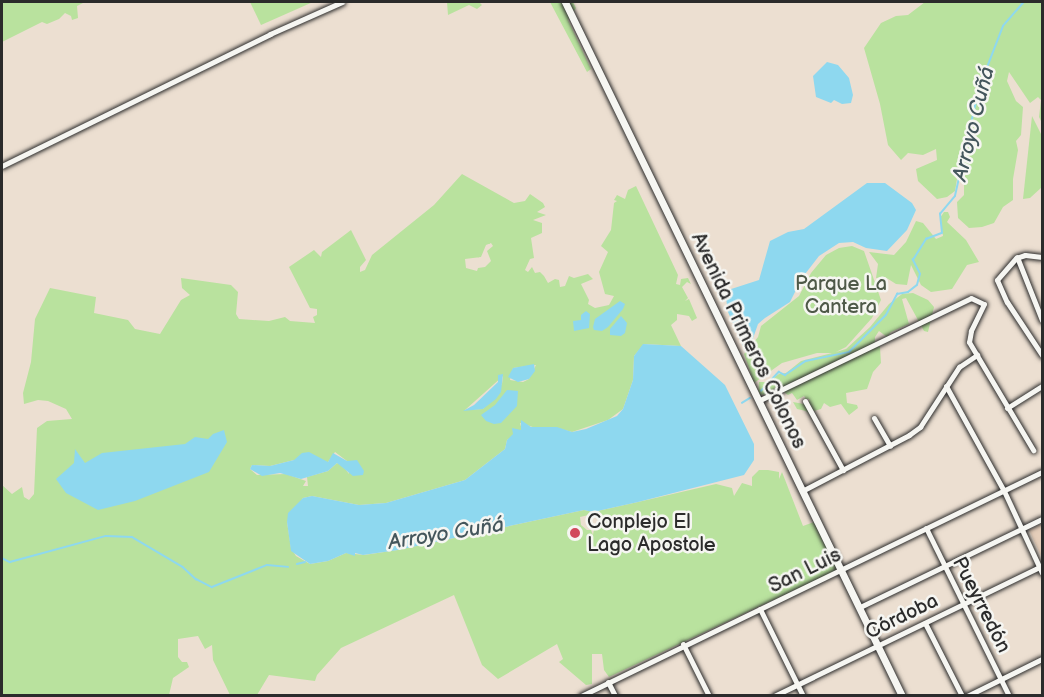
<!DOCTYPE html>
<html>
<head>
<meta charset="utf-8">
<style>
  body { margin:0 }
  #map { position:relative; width:1044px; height:697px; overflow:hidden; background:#ecdfd1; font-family:"Balsamiq Sans",sans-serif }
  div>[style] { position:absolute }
  .built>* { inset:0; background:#e5ceba }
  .green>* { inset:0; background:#b9e29e }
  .water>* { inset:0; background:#8ed8ef }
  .stream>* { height:1.5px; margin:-0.75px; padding:0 0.75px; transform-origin:0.75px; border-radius:0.75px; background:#8ed8ef }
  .roads { filter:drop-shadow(0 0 2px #2b2b2b) drop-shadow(0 0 2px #2b2b2b) }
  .minor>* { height:5px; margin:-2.5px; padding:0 2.5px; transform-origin:2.5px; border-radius:2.5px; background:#f6f6f2 }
  .tertiary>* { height:7px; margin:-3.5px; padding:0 3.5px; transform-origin:3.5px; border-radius:3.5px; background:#f6f6f2 }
  .dots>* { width:16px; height:16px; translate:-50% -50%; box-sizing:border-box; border:3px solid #f6f6f2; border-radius:50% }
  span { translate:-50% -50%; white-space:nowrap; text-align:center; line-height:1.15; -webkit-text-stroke:5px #f6f6f2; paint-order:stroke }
  .park-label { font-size:20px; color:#4e5948 }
  .street-label { font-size:20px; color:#2b2b2b }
  .poi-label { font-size:20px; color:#2b2b2b }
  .left { translate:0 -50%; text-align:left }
  .water-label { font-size:21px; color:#44565c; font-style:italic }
  .frame { position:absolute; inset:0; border:3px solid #2b2b2b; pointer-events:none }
</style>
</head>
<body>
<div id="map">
  <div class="built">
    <i style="clip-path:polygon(1042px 524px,1042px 558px,1029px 530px)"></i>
  </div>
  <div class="green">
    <i style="clip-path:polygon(2px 2px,85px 2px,77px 6px,78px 18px,72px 20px,71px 16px,65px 13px,59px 19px,47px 24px,42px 22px,2px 42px)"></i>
    <i style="clip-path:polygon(250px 2px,313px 2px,261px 25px)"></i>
    <i style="clip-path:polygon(447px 2px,479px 2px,482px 5px,477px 9px,469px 5px,448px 15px)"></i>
    <i style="clip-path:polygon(550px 2px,573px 2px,576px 8px,568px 20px,591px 69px,587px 72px)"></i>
    <i style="clip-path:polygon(925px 2px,1042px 2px,1042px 123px,1039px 117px,1041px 100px,1038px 97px,1030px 103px,1009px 72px,1007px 81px,1016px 101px,1023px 107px,1021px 135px,1016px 141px,1018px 150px,1013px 179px,1013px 200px,1003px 207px,994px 223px,982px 227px,969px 228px,958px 218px,957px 202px,964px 195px,964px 176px,958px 173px,955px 191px,947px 197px,937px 199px,918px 181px,916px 169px,937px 160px,936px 149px,923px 155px,908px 153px,901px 160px,888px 145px,880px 104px,864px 48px,881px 23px,896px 16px,908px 15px)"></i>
    <i style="clip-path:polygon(1032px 116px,1042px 136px,1042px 187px,1030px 198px,1023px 199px)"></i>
    <i style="clip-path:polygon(evenodd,462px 174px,514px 203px,525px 201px,530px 194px,543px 203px,545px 207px,537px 212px,546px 215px,533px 220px,542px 223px,542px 233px,531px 238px,534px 258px,530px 259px,525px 270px,528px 272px,532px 267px,535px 273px,540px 272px,544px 276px,548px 283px,555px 279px,559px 280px,560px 287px,565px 286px,569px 276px,574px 278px,588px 274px,593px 279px,581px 284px,589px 300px,588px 304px,595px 308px,609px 305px,614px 296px,605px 294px,599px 272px,608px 252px,601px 246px,611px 230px,614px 203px,617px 201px,614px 200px,617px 195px,625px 199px,628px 190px,636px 186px,678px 275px,676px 284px,680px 285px,681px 279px,688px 278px,691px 284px,687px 282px,682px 287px,688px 298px,685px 301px,689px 299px,697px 318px,692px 321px,689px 316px,677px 314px,677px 320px,671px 325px,681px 346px,644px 344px,634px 356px,633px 380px,623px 409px,608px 420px,572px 432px,557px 428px,536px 428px,520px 423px,522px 430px,507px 440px,505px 449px,465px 480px,386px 503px,359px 505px,312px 496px,303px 498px,287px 522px,291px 548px,296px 556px,310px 564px,328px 561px,346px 553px,364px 555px,398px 550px,584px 510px,593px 512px,638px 502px,716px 484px,732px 488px,734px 496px,742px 483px,752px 486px,752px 477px,759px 470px,768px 470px,779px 472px,779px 479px,782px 472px,803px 526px,814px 522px,836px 566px,835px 571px,609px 677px,604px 670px,602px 654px,592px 654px,592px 684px,586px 685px,559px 662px,563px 659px,557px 644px,498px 679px,482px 665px,454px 595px,341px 648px,317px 675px,315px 681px,269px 675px,257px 695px,230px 695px,213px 660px,212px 645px,205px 649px,198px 636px,178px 639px,178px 657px,182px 662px,187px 662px,189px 667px,173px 678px,169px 695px,2px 696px,2px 485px,12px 494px,22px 487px,24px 497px,29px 500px,34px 494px,37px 428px,47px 421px,72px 419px,66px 409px,48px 401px,38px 400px,24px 404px,23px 393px,31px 362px,35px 319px,50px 288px,96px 297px,94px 313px,128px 320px,135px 329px,160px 334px,181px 300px,190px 295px,182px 288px,181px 278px,231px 285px,238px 292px,236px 314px,239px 319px,269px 321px,285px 317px,290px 321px,315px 323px,313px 317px,317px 315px,317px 309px,310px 308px,289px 267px,314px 250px,321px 257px,322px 252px,351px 230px,366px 260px,360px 267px,360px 272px,365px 270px,372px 255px,434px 205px,462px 174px,491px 243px,493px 246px,487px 251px,491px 261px,485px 267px,478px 268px,477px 271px,466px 268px,465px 259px,481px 257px,486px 245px,491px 243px,462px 174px,536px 365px,529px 379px,523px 382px,510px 380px,513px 368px,536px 365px,462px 174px,503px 376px,502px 384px,483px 409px,465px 410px,503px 376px,462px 174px,335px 452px,347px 461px,349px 474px,343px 466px,337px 463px,328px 471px,307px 477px,308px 486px,303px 486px,306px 481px,286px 474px,257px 475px,250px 469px,252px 465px,270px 466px,294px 460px,328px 462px,335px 452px,462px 174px,597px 513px,600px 527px,594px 529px,593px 535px,591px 530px,587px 530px,581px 525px,580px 517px,597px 513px)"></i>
    <i style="clip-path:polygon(944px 212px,948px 212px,950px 217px,947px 222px,966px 240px,979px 262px,967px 265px,952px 289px,931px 292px,921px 285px,911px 265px,907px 285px,896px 284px,885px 277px,876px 278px,878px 264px,869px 252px,894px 255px,906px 242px,916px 221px,923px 223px,936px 239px,943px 236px,940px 218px)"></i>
    <i style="clip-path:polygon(852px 246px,864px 251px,881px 300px,872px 318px,846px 347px,836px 352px,846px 349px,870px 327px,889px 304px,902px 294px,913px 293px,928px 300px,934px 307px,928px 332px,924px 331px,906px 298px,902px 299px,909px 324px,891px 332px,887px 337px,879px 331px,875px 337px,875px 343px,880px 347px,881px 363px,873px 372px,867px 389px,846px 393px,847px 403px,857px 405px,858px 408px,849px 415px,841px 404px,830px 407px,824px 403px,821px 409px,814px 411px,813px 417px,806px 411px,797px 409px,793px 402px,809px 405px,809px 399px,806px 399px,804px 396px,797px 400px,792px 393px,788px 395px,784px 392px,785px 389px,777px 386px,769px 394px,758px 395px,759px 382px,767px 382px,779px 374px,786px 373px,801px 361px,832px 353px,817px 353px,782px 363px,754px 383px,744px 354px,758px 337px,761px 326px,799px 296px,811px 273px,826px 255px,839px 248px)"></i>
  </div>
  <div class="water">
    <i style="clip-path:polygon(827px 62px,838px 65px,849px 78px,853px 95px,851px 103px,842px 104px,834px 100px,831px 103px,816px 97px,813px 76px)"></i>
    <i style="clip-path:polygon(867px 183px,885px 183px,912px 203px,916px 210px,907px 230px,887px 251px,866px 248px,853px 242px,839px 243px,819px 256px,802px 278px,790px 302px,765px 318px,758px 324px,750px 347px,743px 346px,728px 312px,725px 291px,759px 280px,770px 241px,788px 232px,804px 229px)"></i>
    <i style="clip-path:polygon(620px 301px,625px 304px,623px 309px,608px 327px,602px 331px,594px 330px,593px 327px,595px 319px)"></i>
    <i style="clip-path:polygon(586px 311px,590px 314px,589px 328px,574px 331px,573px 321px,581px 320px,581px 315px)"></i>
    <i style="clip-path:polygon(621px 316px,627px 323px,625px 333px,621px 336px,610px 335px,610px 329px)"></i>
    <i style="clip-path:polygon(643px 344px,681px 346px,725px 385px,754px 444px,754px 460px,744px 475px,638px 502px,593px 512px,584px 510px,398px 550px,363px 555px,355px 553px,355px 556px,346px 553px,328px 561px,310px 564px,291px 551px,287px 522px,288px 513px,303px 498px,312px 496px,359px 505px,386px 503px,465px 480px,505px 449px,507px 440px,513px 434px,512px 428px,521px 430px,521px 420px,531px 427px,557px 427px,572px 432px,586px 429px,617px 416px,623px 409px,633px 380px,634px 356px)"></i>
    <i style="clip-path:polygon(534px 364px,535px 371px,529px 379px,518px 382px,508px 377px,513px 368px)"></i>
    <i style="clip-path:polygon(503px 374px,501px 392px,496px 399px,483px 409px,463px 411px,474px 405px,498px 382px,498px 375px)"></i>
    <i style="clip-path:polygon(507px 390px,518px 391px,517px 406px,501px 423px,494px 424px,486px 421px,481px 415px,495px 405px)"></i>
    <i style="clip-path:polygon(224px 430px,227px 442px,209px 472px,135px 501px,98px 510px,66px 493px,56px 479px,74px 463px,75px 449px,85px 463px,102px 453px,185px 444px,195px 437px,208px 439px,213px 434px)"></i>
    <i style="clip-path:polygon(309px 452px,328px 462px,333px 453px,347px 461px,357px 460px,364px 471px,363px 475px,353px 476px,337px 463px,328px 471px,301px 479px,280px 473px,262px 476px,250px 469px,252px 465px,270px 466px,294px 460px,302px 453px)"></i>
  </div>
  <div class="stream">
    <i style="left:761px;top:391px;width:26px;rotate:-47deg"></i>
    <i style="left:779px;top:372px;width:7px;rotate:27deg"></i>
    <i style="left:785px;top:375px;width:25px;rotate:-34deg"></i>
    <i style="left:806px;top:361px;width:44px;rotate:-11.8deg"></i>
    <i style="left:849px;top:352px;width:52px;rotate:-45deg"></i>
    <i style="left:886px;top:315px;width:24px;rotate:-62deg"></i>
    <i style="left:897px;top:294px;width:11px;rotate:-10deg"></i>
    <i style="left:908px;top:292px;width:11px;rotate:-38deg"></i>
    <i style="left:917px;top:285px;width:11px;rotate:-75deg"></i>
    <i style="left:920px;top:274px;width:16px;rotate:-117deg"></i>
    <i style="left:913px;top:260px;width:25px;rotate:-58deg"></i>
    <i style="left:926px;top:239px;width:17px;rotate:-21deg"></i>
    <i style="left:942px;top:233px;width:19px;rotate:-96deg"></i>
    <i style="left:940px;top:214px;width:23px;rotate:-50deg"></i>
    <i style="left:955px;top:196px;width:111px;rotate:-77.5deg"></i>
    <i style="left:979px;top:88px;width:66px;rotate:-68.8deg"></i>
    <i style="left:1003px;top:26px;width:32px;rotate:-49deg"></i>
    <i style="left:742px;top:403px;width:9px;rotate:-32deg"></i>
    <i style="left:2px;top:558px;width:9px;rotate:27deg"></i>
    <i style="left:10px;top:562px;width:99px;rotate:-15.2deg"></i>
    <i style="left:106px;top:536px;width:26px;rotate:2deg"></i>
    <i style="left:132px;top:537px;width:59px;rotate:30.5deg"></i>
    <i style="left:183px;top:567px;width:18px;rotate:43deg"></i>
    <i style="left:196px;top:579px;width:18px;rotate:27deg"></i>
    <i style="left:212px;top:587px;width:59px;rotate:-21.8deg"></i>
    <i style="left:267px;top:565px;width:21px;rotate:5deg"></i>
    <i style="left:297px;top:564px;width:8px;rotate:-14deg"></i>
  </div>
  <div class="roads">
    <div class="minor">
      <i style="left:2px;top:166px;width:299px;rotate:-26.2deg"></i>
      <i style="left:270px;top:34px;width:79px;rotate:-24deg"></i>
      <i style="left:1017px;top:257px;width:68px;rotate:68.4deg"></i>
      <i style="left:1042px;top:257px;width:17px;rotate:-173deg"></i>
      <i style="left:1025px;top:255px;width:9px;rotate:162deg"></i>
      <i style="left:1016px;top:258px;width:29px;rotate:131deg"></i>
      <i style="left:997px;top:280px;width:24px;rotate:66deg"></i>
      <i style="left:1007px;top:302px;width:64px;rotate:56.6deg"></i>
      <i style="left:946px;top:386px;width:120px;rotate:61.1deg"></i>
      <i style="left:1004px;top:491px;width:90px;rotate:65.1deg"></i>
      <i style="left:760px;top:400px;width:234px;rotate:-25.8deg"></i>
      <i style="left:971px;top:298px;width:14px;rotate:25deg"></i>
      <i style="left:984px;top:304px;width:30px;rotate:116deg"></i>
      <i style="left:971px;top:331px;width:11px;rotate:100deg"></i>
      <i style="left:969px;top:342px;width:126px;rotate:59.3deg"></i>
      <i style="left:805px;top:401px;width:79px;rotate:61.2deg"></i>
      <i style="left:1007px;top:408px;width:41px;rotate:-32.2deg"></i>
      <i style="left:874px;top:418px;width:32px;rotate:60deg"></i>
      <i style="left:802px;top:491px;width:121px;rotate:-27.6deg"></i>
      <i style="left:909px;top:435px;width:14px;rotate:-36deg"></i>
      <i style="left:920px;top:427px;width:72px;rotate:-57deg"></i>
      <i style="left:959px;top:367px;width:22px;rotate:-34deg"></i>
      <i style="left:926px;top:528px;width:187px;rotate:63.7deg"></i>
      <i style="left:860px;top:607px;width:202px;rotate:-25.8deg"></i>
      <i style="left:760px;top:609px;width:97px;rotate:63.7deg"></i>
      <i style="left:925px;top:623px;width:82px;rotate:63.1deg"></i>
      <i style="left:683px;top:644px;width:58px;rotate:63.4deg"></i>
      <i style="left:608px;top:682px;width:16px;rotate:63deg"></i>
      <i style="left:581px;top:696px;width:513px;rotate:-25.92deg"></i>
      <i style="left:774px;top:696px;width:298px;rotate:-25.9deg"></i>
      <i style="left:967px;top:696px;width:84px;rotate:-26.3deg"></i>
    </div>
    <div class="tertiary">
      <i style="left:565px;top:2px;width:771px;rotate:64.1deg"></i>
    </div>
  </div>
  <div class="dots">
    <i style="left:575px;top:533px;background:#d1495b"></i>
  </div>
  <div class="park-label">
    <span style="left:841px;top:296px">Parque La<br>Cantera</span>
  </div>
  <div class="street-label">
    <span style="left:748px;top:341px;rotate:64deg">Avenida Primeros Colonos</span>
    <span style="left:805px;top:571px;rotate:-26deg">San Luis</span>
    <span style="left:981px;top:605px;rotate:63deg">Pueyrredón</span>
    <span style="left:902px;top:617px;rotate:-26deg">Córdoba</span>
  </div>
  <div class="poi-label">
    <span class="left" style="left:587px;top:534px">Conplejo El<br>Lago Apostole</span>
  </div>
  <div class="water-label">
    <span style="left:974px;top:124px;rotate:-76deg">Arroyo Cuñá</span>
    <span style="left:446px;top:534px;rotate:-9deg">Arroyo Cuñá</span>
  </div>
  <div class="frame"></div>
</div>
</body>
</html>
